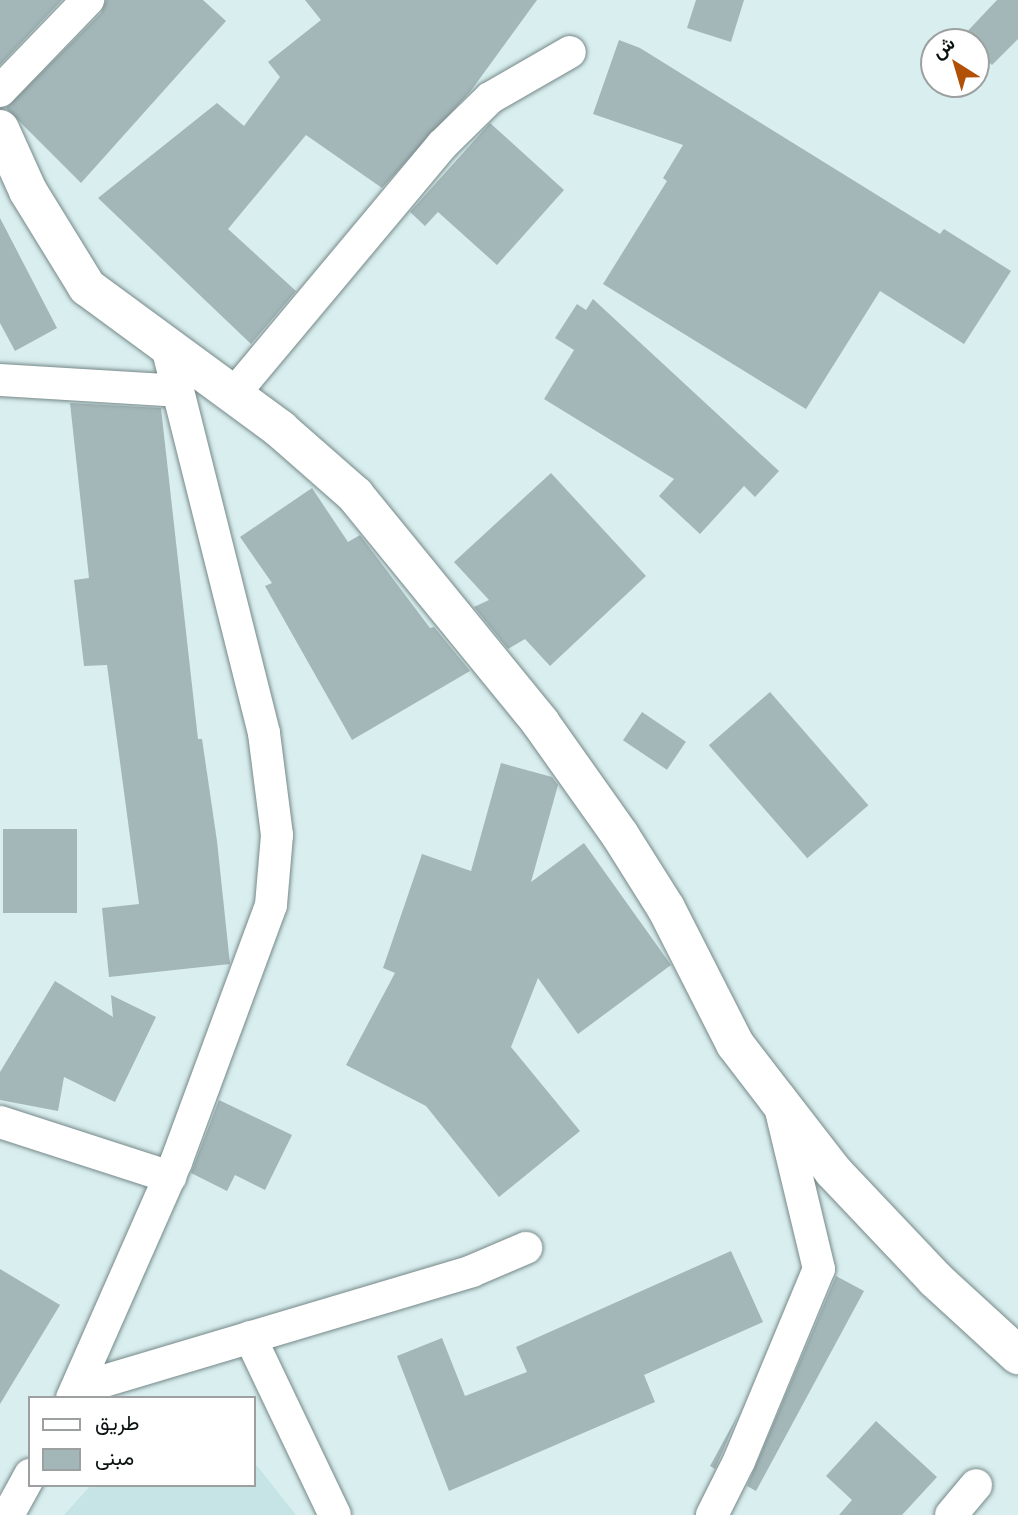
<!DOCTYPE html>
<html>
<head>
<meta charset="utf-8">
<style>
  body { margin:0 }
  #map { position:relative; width:1018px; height:1515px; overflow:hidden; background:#d9eeee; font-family:Cabin,Vazirmatn,sans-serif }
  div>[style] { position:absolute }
  .built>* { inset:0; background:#c6e4e5 }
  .building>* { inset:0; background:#a4b7b8; transform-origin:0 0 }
  .roads { filter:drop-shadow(0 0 2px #768889) drop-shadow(0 0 2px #768889) }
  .street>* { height:32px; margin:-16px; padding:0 16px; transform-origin:16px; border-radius:16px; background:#fff }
  .secondary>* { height:38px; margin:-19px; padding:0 19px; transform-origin:19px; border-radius:19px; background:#fff }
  span { translate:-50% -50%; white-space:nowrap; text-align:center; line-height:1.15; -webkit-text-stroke:7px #fff; paint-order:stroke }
  .legend { position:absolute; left:28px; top:1396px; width:228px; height:91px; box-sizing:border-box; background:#fff; border:2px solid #9da0a0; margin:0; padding:9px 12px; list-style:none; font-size:21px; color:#0b1212 }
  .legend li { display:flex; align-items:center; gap:14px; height:35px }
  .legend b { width:35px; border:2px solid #9da0a0 }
  .north { position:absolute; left:920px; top:28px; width:70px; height:70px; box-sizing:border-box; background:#fff; border:2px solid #9da0a0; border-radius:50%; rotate:323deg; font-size:19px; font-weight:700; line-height:28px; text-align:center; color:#0b1212 }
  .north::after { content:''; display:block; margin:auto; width:24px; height:32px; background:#b15107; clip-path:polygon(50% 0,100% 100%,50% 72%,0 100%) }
</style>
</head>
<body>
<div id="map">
  <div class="built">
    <i style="clip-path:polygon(254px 1462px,296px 1515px,64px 1515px,91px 1485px,254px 1485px)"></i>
  </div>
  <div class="building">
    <i style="clip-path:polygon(0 0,62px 0,0 65px)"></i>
    <i style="clip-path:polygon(106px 0,203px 0,226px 21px,81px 183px,6px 108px,101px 13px)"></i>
    <i style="clip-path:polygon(305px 0,537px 0,470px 92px,382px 188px,306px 135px,228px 229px,296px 291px,251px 344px,98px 198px,217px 103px,244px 126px,280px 77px,268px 62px,321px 20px)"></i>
    <i style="clip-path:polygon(696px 0,744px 0,731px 42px,687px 28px)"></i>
    <i style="clip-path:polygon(997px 0,1018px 0,1018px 39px,992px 65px,976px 50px,976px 42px,962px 37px)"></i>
    <i style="clip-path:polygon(619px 40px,640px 48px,940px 234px,944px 229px,1011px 271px,964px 344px,880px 291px,806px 409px,603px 284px,667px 181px,663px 178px,683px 145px,593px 114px)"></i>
    <i style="clip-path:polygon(490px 123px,564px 190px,497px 265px,438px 212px,425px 226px,410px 212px)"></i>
    <i style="clip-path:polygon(0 218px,57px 328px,15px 351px,0 323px)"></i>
    <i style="clip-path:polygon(593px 299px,779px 471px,755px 497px,744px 486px,700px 534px,659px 496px,674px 479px,544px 399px,574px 350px,555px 338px,577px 304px,586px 310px)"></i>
    <i style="clip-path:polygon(70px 403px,161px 408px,198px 739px,202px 739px,217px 841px,230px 964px,109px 977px,102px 908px,139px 904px,107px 665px,84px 666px,74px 580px,89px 578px)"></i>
    <i style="clip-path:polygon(551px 473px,646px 576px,550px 666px,525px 639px,508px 649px,474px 607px,489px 600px,454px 562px)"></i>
    <i style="clip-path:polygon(312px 488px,348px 542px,360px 535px,430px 628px,434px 627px,470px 671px,352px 740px,265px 586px,272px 583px,240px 537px)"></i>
    <i style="left:770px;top:692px;width:150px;height:81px;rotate:49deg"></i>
    <i style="left:642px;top:712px;width:53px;height:34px;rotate:34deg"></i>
    <i style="clip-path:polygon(501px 763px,552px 777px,558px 785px,531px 882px,584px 843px,671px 965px,578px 1034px,538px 978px,511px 1047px,580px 1131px,499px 1197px,426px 1106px,346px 1065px,395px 973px,383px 968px,422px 854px,471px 871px)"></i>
    <i style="left:3px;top:829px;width:74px;height:84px"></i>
    <i style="clip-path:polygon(55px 981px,113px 1017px,111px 995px,156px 1017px,115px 1102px,64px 1077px,58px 1111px,0 1100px,0 1072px)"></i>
    <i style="clip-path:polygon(219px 1100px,292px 1135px,265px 1190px,235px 1175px,227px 1191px,191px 1173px)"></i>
    <i style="clip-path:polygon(731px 1251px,763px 1322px,644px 1375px,655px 1402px,449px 1491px,397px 1356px,442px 1338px,465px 1396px,527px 1372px,516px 1347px)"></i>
    <i style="clip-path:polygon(0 1269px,60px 1305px,0 1404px)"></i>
    <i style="clip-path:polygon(836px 1276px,864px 1291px,756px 1491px,747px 1486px)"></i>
    <i style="clip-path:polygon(739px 1413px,722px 1453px,715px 1469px,710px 1466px)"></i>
    <i style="clip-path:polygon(876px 1421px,937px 1477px,902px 1515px,839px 1515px,852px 1500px,826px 1476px)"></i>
  </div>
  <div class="roads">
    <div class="street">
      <i style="left:0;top:91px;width:127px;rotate:-46deg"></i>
      <i style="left:0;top:380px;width:178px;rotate:3.5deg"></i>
      <i style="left:233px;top:395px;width:326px;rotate:-50.1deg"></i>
      <i style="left:442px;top:145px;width:67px;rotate:-44.4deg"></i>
      <i style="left:490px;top:98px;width:92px;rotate:-29.9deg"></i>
      <i style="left:0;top:1122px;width:179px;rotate:17.9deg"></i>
      <i style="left:250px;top:1337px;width:197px;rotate:64.5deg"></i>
      <i style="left:77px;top:1389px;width:412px;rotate:-16.6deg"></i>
      <i style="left:472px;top:1271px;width:59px;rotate:-23.1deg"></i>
      <i style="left:72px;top:1398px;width:258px;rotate:-66.2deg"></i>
      <i style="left:176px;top:1162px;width:274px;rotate:-69.7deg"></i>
      <i style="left:271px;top:905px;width:70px;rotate:-85.1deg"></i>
      <i style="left:277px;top:835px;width:103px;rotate:-97.3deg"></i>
      <i style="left:264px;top:733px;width:397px;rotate:-104.1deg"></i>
      <i style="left:8px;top:1515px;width:46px;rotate:-61.2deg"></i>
      <i style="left:712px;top:1515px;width:60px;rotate:-63.4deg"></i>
      <i style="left:739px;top:1461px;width:208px;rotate:-67.4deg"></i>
      <i style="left:819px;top:1269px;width:171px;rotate:-103.5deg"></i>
      <i style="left:951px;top:1515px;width:39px;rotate:-50deg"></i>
    </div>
    <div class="secondary">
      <i style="left:0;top:129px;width:68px;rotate:65.7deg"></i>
      <i style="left:28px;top:191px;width:113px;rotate:58.4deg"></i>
      <i style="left:87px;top:287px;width:240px;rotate:36.3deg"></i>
      <i style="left:280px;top:429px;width:100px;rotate:41.3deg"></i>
      <i style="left:355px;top:495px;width:293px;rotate:50.8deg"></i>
      <i style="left:540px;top:722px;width:138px;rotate:54.7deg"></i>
      <i style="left:620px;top:835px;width:86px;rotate:57.8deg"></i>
      <i style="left:666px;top:908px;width:153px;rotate:63.1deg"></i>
      <i style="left:735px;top:1044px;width:71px;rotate:52.5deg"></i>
      <i style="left:778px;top:1100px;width:90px;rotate:52.2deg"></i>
      <i style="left:833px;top:1171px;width:149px;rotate:46.6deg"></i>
      <i style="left:935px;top:1279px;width:113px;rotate:42.5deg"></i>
    </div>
  </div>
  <ul class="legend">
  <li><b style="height:9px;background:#fff"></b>طريق</li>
  <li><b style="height:19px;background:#a4b7b8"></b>مبنى</li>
  </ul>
  <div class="north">ش</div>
</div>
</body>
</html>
